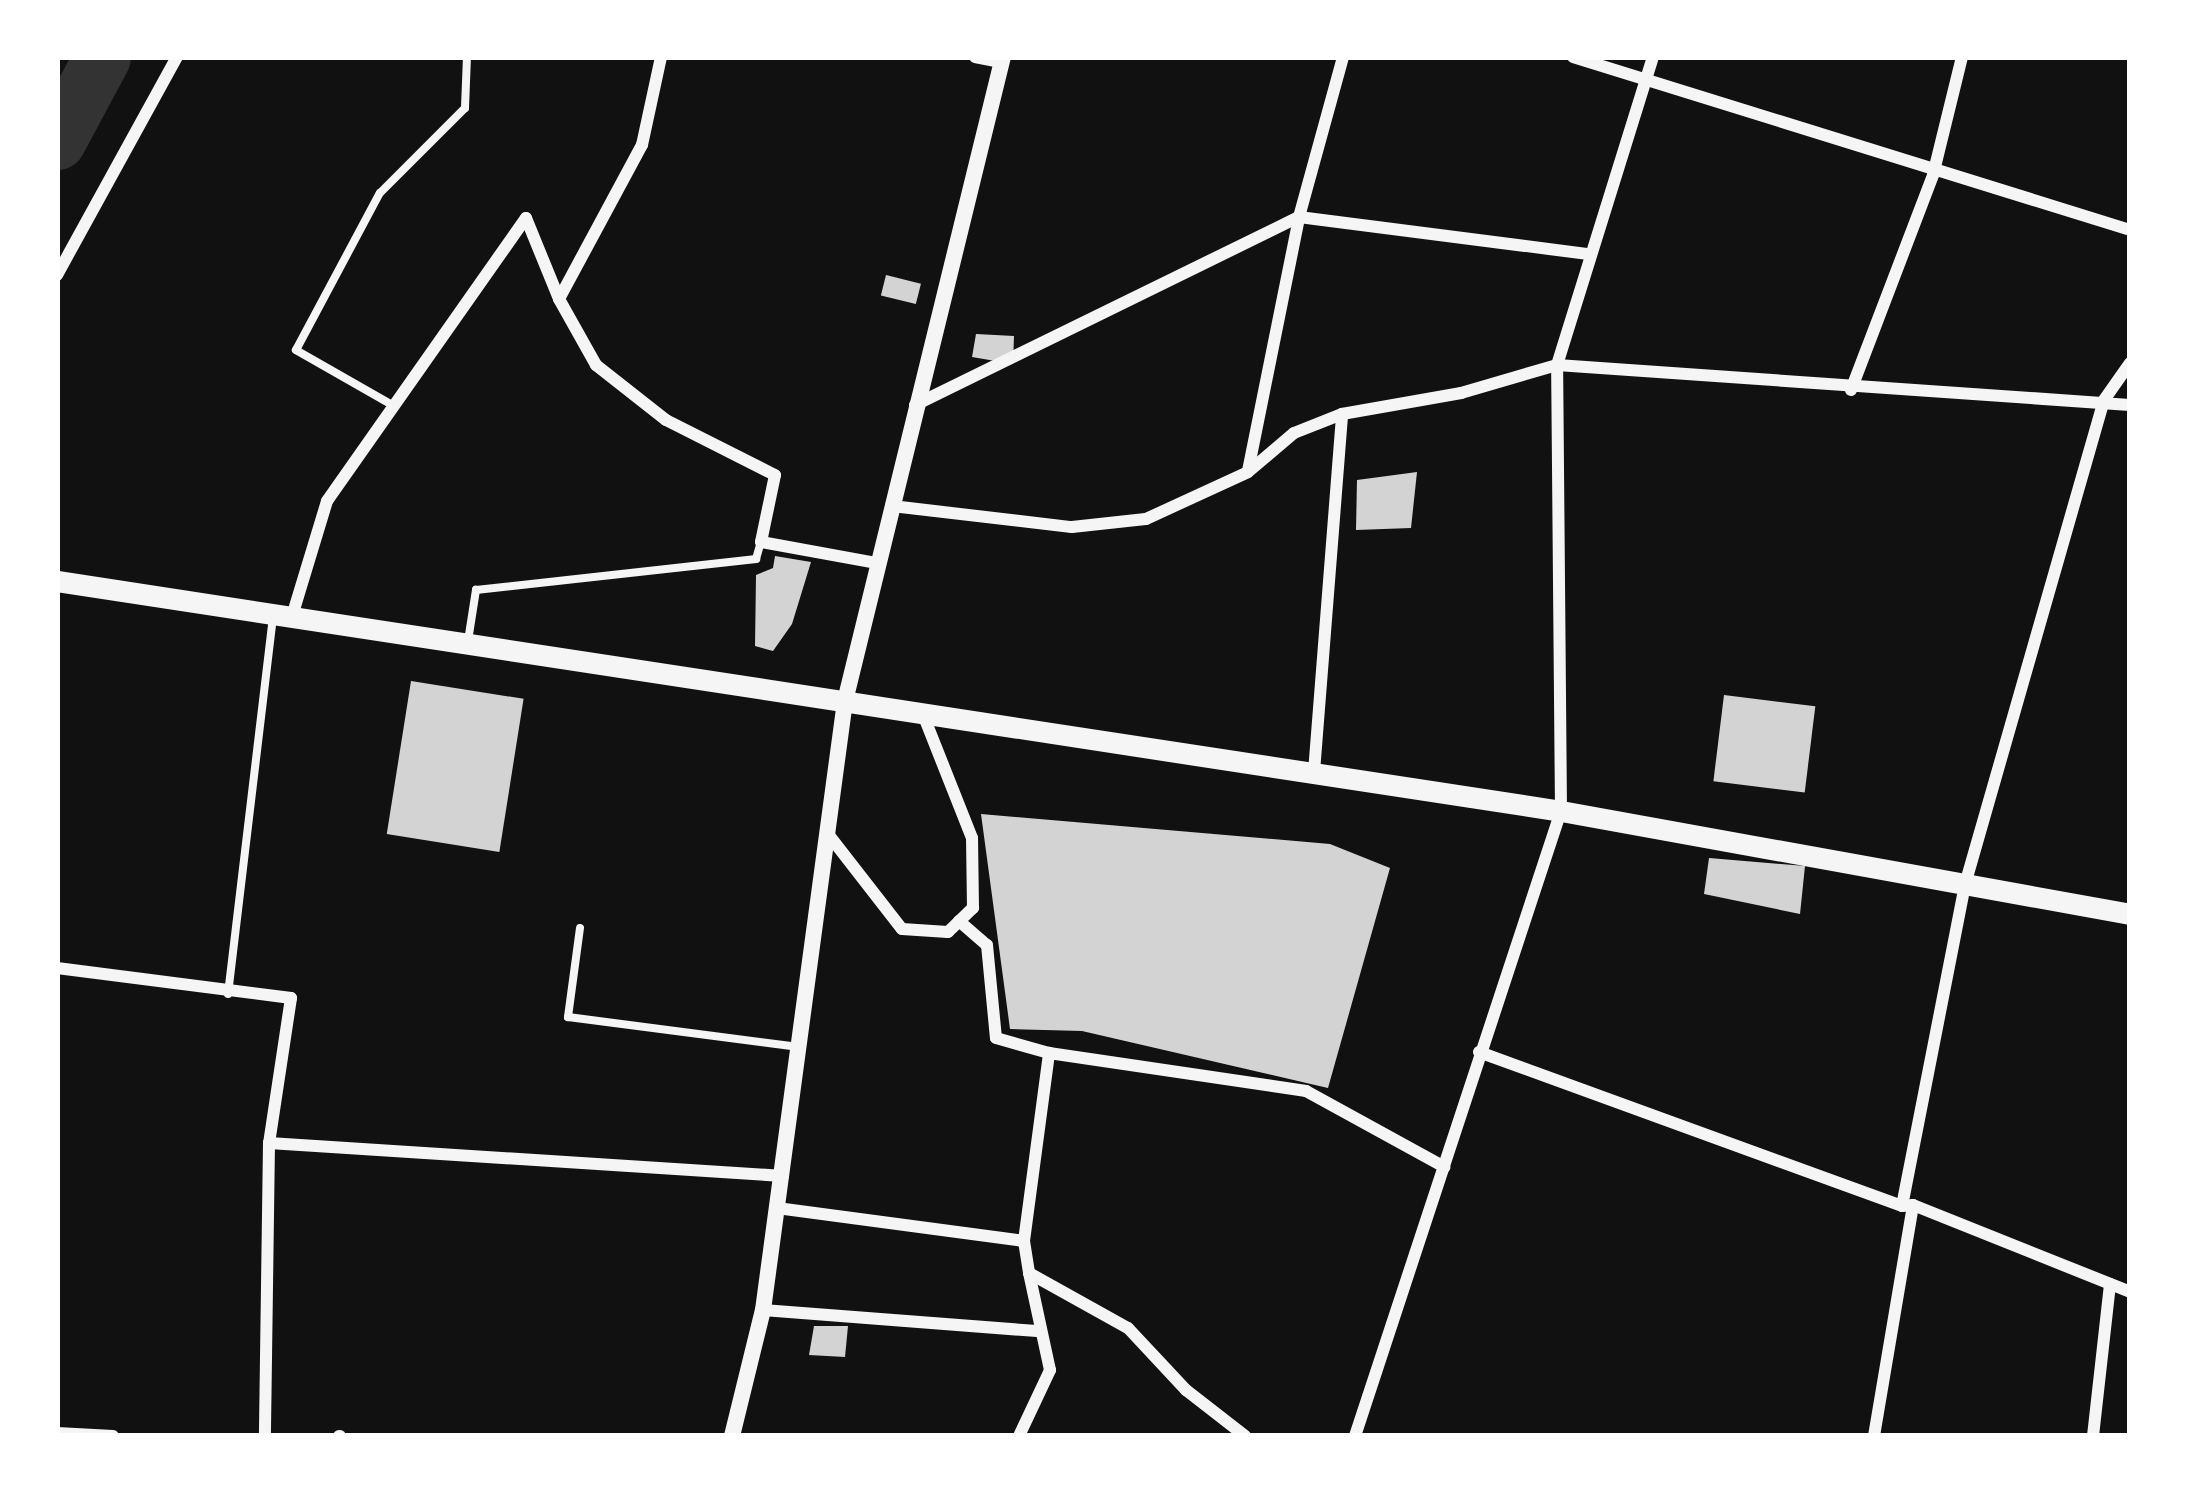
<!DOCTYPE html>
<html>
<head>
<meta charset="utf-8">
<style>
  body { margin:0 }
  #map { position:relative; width:2187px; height:1493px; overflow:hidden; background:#111; font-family:"Exo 2",sans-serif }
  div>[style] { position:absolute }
  .river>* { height:57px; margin:-28.5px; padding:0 28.5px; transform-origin:28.5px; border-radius:28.5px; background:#333 }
  .building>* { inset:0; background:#d3d3d3; transform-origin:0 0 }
  .service>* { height:8px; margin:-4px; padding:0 4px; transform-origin:4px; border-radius:4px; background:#f5f5f5 }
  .minor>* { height:12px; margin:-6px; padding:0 6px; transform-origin:6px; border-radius:6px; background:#f5f5f5 }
  .tertiary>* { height:16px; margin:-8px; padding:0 8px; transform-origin:8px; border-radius:8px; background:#f5f5f5 }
  .primary>* { height:21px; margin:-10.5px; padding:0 10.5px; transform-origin:10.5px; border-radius:10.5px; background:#f5f5f5 }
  span { translate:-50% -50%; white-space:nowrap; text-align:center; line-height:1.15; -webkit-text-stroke:9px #fff; paint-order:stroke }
  .frame { position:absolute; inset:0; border:60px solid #fff; pointer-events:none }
</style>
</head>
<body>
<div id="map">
  <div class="river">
    <i style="left:57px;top:141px;width:95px;rotate:-61.8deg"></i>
  </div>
  <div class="building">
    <i style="left:886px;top:275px;width:36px;height:21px;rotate:14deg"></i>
    <i style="clip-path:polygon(976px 334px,1014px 336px,1013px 364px,972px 357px)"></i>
    <i style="clip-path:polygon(1417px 472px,1411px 528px,1356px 530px,1357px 480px)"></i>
    <i style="clip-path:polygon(775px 556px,811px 562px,792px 624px,773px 651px,755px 646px,756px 575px,773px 568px)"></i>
    <i style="left:411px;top:681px;width:114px;height:155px;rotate:9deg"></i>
    <i style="left:1724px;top:695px;width:92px;height:87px;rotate:7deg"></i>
    <i style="clip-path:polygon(981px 814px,1330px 844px,1390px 868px,1328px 1088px,1082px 1031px,1010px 1029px)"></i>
    <i style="clip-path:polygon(1709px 858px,1805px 866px,1800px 914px,1704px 894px)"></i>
    <i style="clip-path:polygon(814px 1326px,848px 1326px,845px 1357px,809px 1355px)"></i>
  </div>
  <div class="service">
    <i style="left:394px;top:406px;width:113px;rotate:-150.3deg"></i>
    <i style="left:296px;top:350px;width:178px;rotate:-61.9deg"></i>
    <i style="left:380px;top:193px;width:120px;rotate:-45deg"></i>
    <i style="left:465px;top:108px;width:51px;rotate:-87.8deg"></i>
    <i style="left:468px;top:641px;width:52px;rotate:-81.1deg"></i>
    <i style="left:476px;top:590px;width:282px;rotate:-6.3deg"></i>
    <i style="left:756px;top:559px;width:18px;rotate:-74deg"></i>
    <i style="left:580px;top:928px;width:90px;rotate:97.7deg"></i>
    <i style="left:568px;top:1017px;width:233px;rotate:7.4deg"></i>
    <i style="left:228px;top:994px;width:382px;rotate:-83.2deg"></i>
  </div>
  <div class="minor">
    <i style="left:975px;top:57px;width:25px;rotate:11deg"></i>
    <i style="left:1573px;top:57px;width:583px;rotate:17.25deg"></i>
    <i style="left:526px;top:218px;width:87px;rotate:67.8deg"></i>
    <i style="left:559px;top:299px;width:175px;rotate:-61.7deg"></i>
    <i style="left:642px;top:145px;width:90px;rotate:-77.8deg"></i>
    <i style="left:57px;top:275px;width:249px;rotate:-61.2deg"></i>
    <i style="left:559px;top:299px;width:76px;rotate:60.7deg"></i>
    <i style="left:596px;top:365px;width:89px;rotate:38.2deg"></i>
    <i style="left:666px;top:420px;width:122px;rotate:26.8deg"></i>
    <i style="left:775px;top:475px;width:68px;rotate:101.8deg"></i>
    <i style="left:761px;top:542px;width:118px;rotate:10.3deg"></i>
    <i style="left:1851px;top:390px;width:230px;rotate:-69.1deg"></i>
    <i style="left:1933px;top:175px;width:122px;rotate:-76.2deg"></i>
    <i style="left:915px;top:405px;width:428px;rotate:-26.1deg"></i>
    <i style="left:1299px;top:217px;width:290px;rotate:7.3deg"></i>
    <i style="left:1248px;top:471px;width:259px;rotate:-78.6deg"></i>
    <i style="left:1299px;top:217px;width:166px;rotate:-74.6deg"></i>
    <i style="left:892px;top:506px;width:181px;rotate:6.7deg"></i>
    <i style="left:1072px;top:527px;width:74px;rotate:-6.2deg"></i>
    <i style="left:1146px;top:519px;width:112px;rotate:-24.7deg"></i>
    <i style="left:1248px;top:472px;width:60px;rotate:-40.3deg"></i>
    <i style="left:1294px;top:433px;width:52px;rotate:-21.6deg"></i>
    <i style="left:1342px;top:414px;width:121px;rotate:-10deg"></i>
    <i style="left:1461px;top:393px;width:100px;rotate:-16.3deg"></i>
    <i style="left:1557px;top:365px;width:574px;rotate:3.99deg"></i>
    <i style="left:293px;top:613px;width:117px;rotate:-73.1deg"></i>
    <i style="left:327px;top:501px;width:346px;rotate:-54.9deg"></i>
    <i style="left:1314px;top:772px;width:359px;rotate:-85.5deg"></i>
    <i style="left:828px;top:834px;width:120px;rotate:52.1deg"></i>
    <i style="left:902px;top:929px;width:46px;rotate:3.7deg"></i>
    <i style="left:948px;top:932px;width:35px;rotate:-44deg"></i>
    <i style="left:973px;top:908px;width:70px;rotate:-90.8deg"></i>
    <i style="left:972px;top:838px;width:133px;rotate:-111.6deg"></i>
    <i style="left:959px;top:921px;width:37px;rotate:41deg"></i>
    <i style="left:987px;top:945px;width:93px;rotate:84.5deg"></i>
    <i style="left:996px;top:1038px;width:55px;rotate:15.8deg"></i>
    <i style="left:57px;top:968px;width:236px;rotate:7.3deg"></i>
    <i style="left:291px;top:998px;width:147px;rotate:98.6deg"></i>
    <i style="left:269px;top:1143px;width:293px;rotate:90.8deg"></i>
    <i style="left:1479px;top:1052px;width:450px;rotate:20deg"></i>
    <i style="left:269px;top:1143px;width:515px;rotate:3.67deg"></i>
    <i style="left:1913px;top:1205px;width:234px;rotate:21.8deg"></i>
    <i style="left:777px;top:1208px;width:249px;rotate:7.6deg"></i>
    <i style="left:1024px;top:1241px;width:32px;rotate:81deg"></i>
    <i style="left:1024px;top:1241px;width:190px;rotate:-82.4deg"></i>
    <i style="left:1049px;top:1053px;width:260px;rotate:8.4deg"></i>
    <i style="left:1306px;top:1091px;width:158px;rotate:28.8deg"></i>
    <i style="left:763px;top:1310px;width:275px;rotate:4.4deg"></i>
    <i style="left:57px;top:1433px;width:56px;rotate:3.1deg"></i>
    <i style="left:339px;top:1436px;width:1px"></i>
    <i style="left:1019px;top:1436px;width:73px;rotate:-64.8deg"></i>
    <i style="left:1050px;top:1370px;width:99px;rotate:-102.2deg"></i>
    <i style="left:1029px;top:1273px;width:113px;rotate:29.1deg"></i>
    <i style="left:1128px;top:1328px;width:85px;rotate:46.9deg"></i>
    <i style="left:1186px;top:1390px;width:75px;rotate:37.9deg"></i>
    <i style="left:1355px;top:1436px;width:658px;rotate:-71.76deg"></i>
    <i style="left:1561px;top:811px;width:446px;rotate:-90.5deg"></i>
    <i style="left:1557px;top:365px;width:323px;rotate:-72.7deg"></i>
    <i style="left:1874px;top:1436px;width:234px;rotate:-80.4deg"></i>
    <i style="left:1913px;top:1205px;width:11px;rotate:175deg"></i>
    <i style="left:1902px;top:1206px;width:331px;rotate:-78.9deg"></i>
    <i style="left:1966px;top:881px;width:500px;rotate:-73.99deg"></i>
    <i style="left:2104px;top:400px;width:45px;rotate:-54.9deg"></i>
    <i style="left:2093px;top:1436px;width:153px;rotate:-83.6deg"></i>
  </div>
  <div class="tertiary">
    <i style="left:732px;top:1436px;width:130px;rotate:-76.2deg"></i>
    <i style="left:763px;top:1310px;width:614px;rotate:-82.33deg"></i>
    <i style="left:845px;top:701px;width:663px;rotate:-76.22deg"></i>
  </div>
  <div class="primary">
    <i style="left:57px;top:581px;width:1521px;rotate:8.69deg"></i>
    <i style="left:1561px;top:811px;width:578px;rotate:10.26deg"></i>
  </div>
  <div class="frame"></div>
</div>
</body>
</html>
